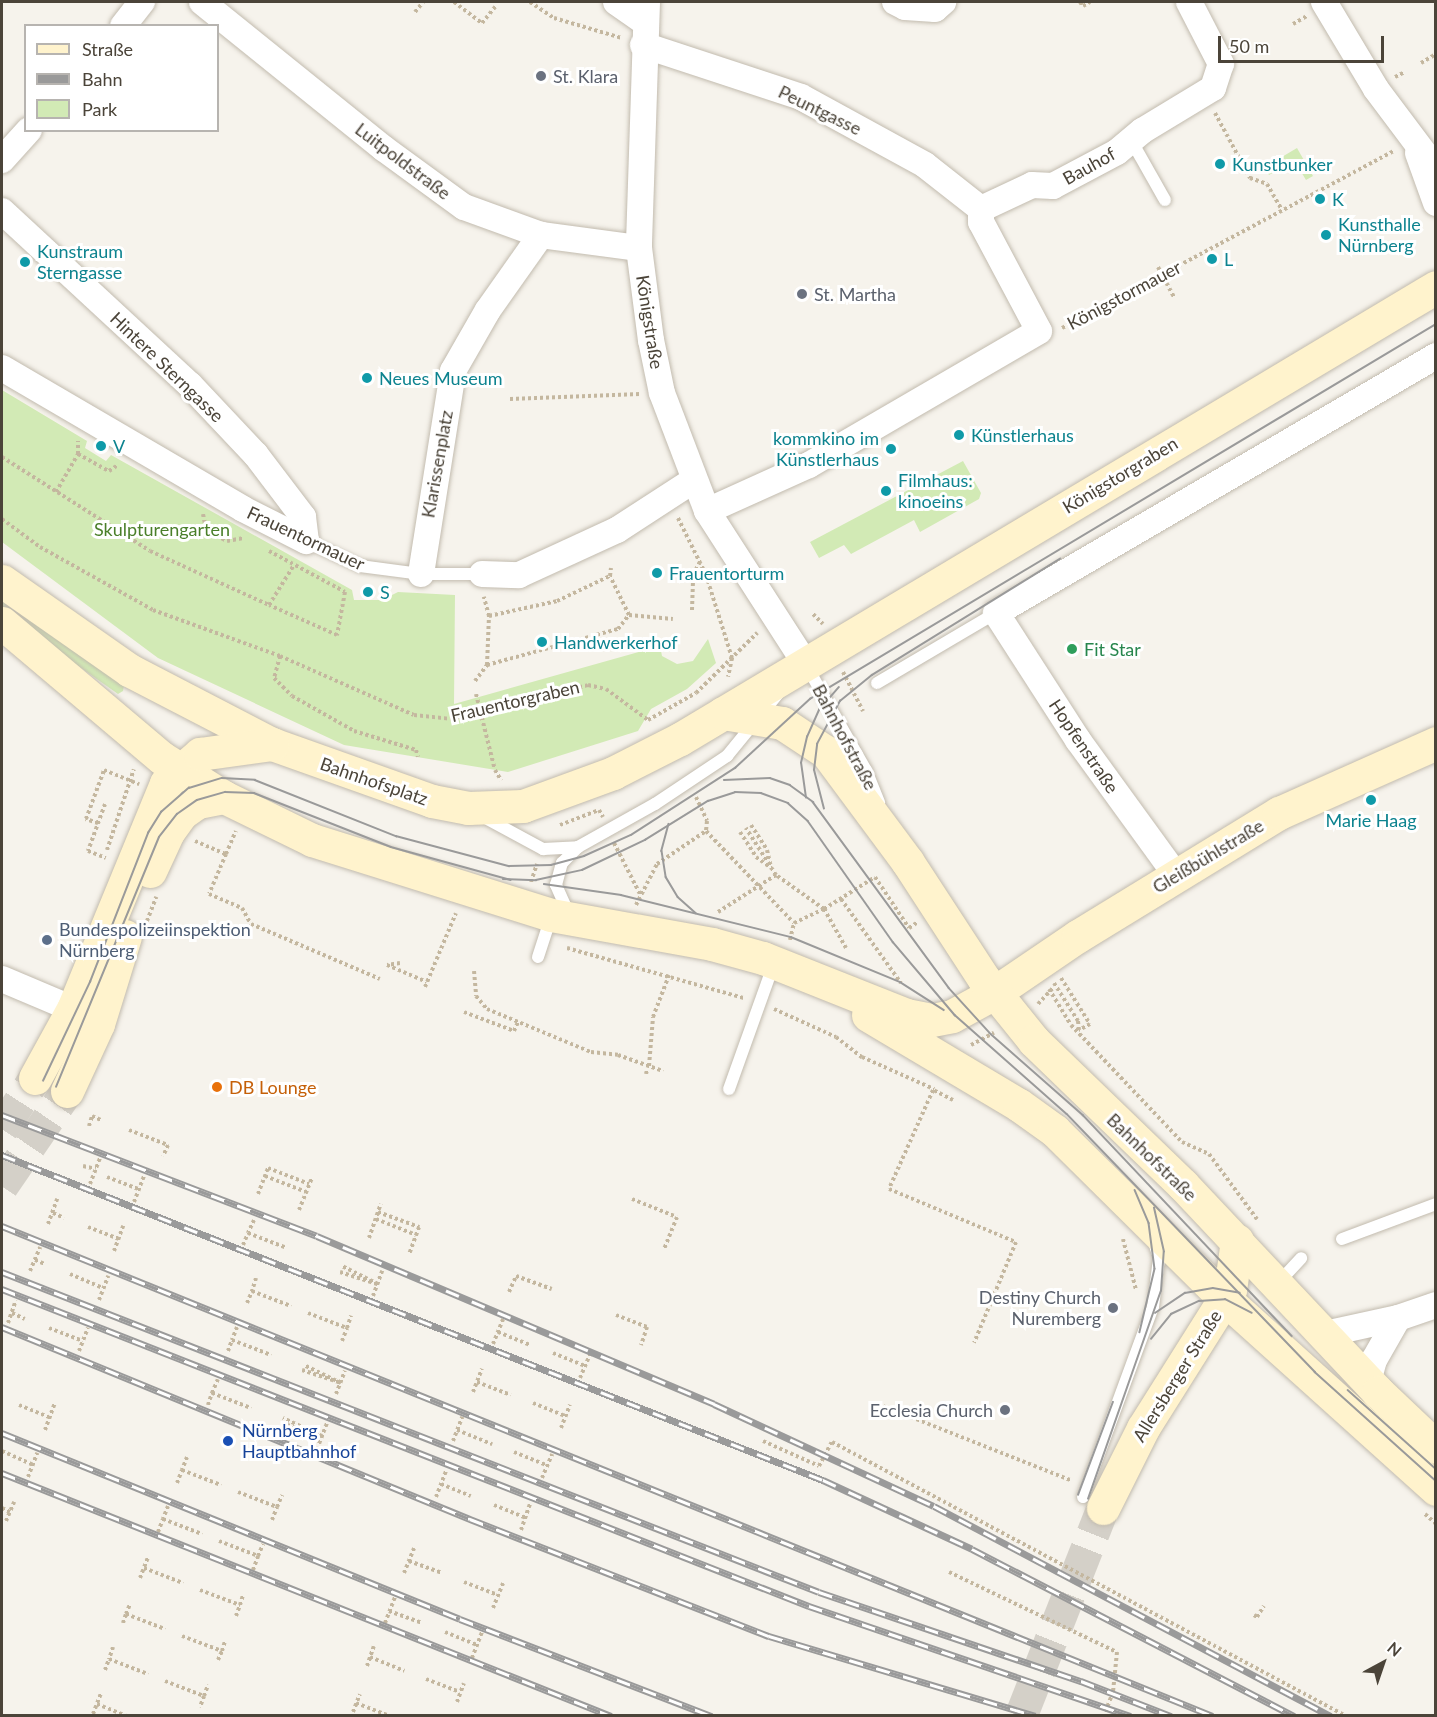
<!DOCTYPE html>
<html>
<head>
<meta charset="utf-8">
<style>
  body { margin:0 }
  #map { position:relative; width:1437px; height:1717px; overflow:hidden; background:#f6f3ec; font-family:Lato,sans-serif }
  div>[style] { position:absolute }
  .green>* { inset:0; background:#d2eab5 }
  .secondary-tunnel>* { height:33px; margin-top:-16.5px; transform-origin:0; background:repeating-linear-gradient(90deg,#d4d0c8 0 33px,transparent 0 49px) }
  .path>* { height:4px; margin-top:-2px; transform-origin:0; background:repeating-linear-gradient(90deg,#c4b79f 0 3px,transparent 0 6px) }
  .roads { filter:drop-shadow(0 0 2px #c2bbae) drop-shadow(0 0 2px #c2bbae) }
  .lane>* { height:12px; margin:-6px; padding:0 6px; transform-origin:6px; border-radius:6px; background:#fff }
  .street>* { height:26px; margin:-13px; padding:0 13px; transform-origin:13px; border-radius:13px; background:#fff }
  .secondary>* { height:33px; margin:-16.5px; padding:0 16.5px; transform-origin:16.5px; border-radius:16.5px; background:#fff3cd }
  .tram>* { height:1.5px; margin:-0.75px; padding:0 0.75px; transform-origin:0.75px; border-radius:0.75px; background:#9a9a9a }
  .rail>* { height:7px; margin-top:-3.5px; transform-origin:0; background:repeating-linear-gradient(90deg,#fff 0 14px,#9a9a9a 0 28px); box-sizing:border-box; border-block:2px solid #9a9a9a }
  .path-bridge>* { height:4px; margin-top:-2px; transform-origin:0; background:repeating-linear-gradient(90deg,#c4b79f 0 3px,transparent 0 6px) }
  .dots>* { width:16px; height:16px; translate:-50% -50%; box-sizing:border-box; border:3px solid #fff; border-radius:50% }
  span { translate:-50% -50%; white-space:nowrap; text-align:center; line-height:1.15; -webkit-text-stroke:6px #fff; paint-order:stroke }
  .worship-label { font-size:18px; color:#5b616d }
  .left { translate:0 -50%; text-align:left }
  .right { translate:-100% -50%; text-align:right }
  .street-label { font-size:18px; color:#4b4439 }
  .culture-label { font-size:18px; color:#0d838f }
  .park-label { font-size:18px; color:#4a7f2a }
  .leisure-label { font-size:18px; color:#27864d }
  .service-label { font-size:18px; color:#4e5e75 }
  .food-label { font-size:18px; color:#c56008 }
  .transit-label { font-size:18px; color:#164399 }
  .frame { position:absolute; inset:0; border:3px solid #4b4439; pointer-events:none }
  .legend { position:absolute; left:24px; top:24px; width:195px; height:108px; box-sizing:border-box; background:#fff; border:2px solid #b7b4b0; margin:0; padding:8px 10px; list-style:none; font-size:18px; color:#4b4439 }
  .legend li { display:flex; align-items:center; gap:12px; height:30px }
  .legend b { width:30px; border:2px solid #b7b4b0 }
  .north { position:absolute; left:1353px; top:1633px; width:60px; height:60px; -webkit-text-stroke:4px #fff; paint-order:stroke; rotate:40deg; font-size:16px; font-weight:700; line-height:24px; text-align:center; color:#4b4439 }
  .north::after { content:''; display:block; margin:auto; width:21px; height:27px; background:#4b4439; clip-path:polygon(50% 0,100% 100%,50% 72%,0 100%) }
  .scale { position:absolute; left:1218px; top:36px; width:166px; height:27px; box-sizing:border-box; border:3px solid #4b4439; border-top:0; padding-left:8px; font-size:18px; line-height:21px; white-space:nowrap; color:#4b4439; -webkit-text-stroke:4px #fff; paint-order:stroke }
</style>
</head>
<body>
<div id="map">
  <div class="green">
    <i style="clip-path:polygon(1297px 148px,1313px 176px,1306px 180px,1294px 160px,1269px 175px,1265px 167px)"></i>
    <i style="clip-path:polygon(2px 390px,87px 441px,85px 448px,106px 461px,111px 455px,352px 590px,354px 600px,382px 600px,398px 592px,455px 595px,454px 704px,660px 646px,662px 656px,677px 664px,693px 661px,708px 639px,716px 663px,687px 689px,651px 709px,638px 731px,508px 772px,344px 745px,158px 658px,2px 542px)"></i>
    <i style="clip-path:polygon(963px 461px,981px 493px,979px 499px,920px 532px,914px 520px,851px 554px,844px 545px,819px 558px,810px 542px)"></i>
    <i style="clip-path:polygon(2px 595px,124px 685px,123px 691px,118px 694px,2px 612px)"></i>
  </div>
  <div class="secondary-tunnel">
    <i style="left:2px;top:1129px;width:61px;rotate:-57.1deg"></i>
    <i style="left:2px;top:1186px;width:115px;rotate:-55.6deg"></i>
    <i style="left:1021px;top:1716px;width:224px;rotate:-68.5deg"></i>
  </div>
  <div class="path">
    <i style="left:454px;top:2px;width:35px;rotate:37deg"></i>
    <i style="left:482px;top:23px;width:22px;rotate:-51deg"></i>
    <i style="left:530px;top:2px;width:29px;rotate:34deg"></i>
    <i style="left:554px;top:18px;width:71px;rotate:16.4deg"></i>
    <i style="left:1080px;top:2px;width:5px;rotate:53deg"></i>
    <i style="left:1083px;top:6px;width:8px;rotate:-30deg"></i>
    <i style="left:415px;top:12px;width:13px;rotate:-51deg"></i>
    <i style="left:1293px;top:24px;width:16px;rotate:-30deg"></i>
    <i style="left:1421px;top:63px;width:17px;rotate:-31deg"></i>
    <i style="left:1395px;top:77px;width:11px;rotate:-27deg"></i>
    <i style="left:1215px;top:113px;width:74px;rotate:61.7deg"></i>
    <i style="left:1250px;top:178px;width:18px;rotate:19deg"></i>
    <i style="left:1267px;top:184px;width:30px;rotate:60deg"></i>
    <i style="left:1158px;top:267px;width:34px;rotate:62deg"></i>
    <i style="left:1062px;top:328px;width:376px;rotate:-28.1deg"></i>
    <i style="left:510px;top:399px;width:130px;rotate:-2.2deg"></i>
    <i style="left:78px;top:454px;width:13px;rotate:-90deg"></i>
    <i style="left:2px;top:457px;width:175px;rotate:32.4deg"></i>
    <i style="left:150px;top:551px;width:131px;rotate:24.4deg"></i>
    <i style="left:269px;top:605px;width:47px;rotate:-58deg"></i>
    <i style="left:56px;top:492px;width:44px;rotate:-59.9deg"></i>
    <i style="left:78px;top:454px;width:35px;rotate:29deg"></i>
    <i style="left:109px;top:471px;width:11px;rotate:-34deg"></i>
    <i style="left:203px;top:514px;width:16px;rotate:79deg"></i>
    <i style="left:206px;top:530px;width:24px;rotate:28deg"></i>
    <i style="left:227px;top:541px;width:17px;rotate:-10deg"></i>
    <i style="left:678px;top:518px;width:64px;rotate:63.8deg"></i>
    <i style="left:706px;top:575px;width:87px;rotate:72.6deg"></i>
    <i style="left:732px;top:658px;width:19px;rotate:102deg"></i>
    <i style="left:2px;top:519px;width:47px;rotate:36.4deg"></i>
    <i style="left:40px;top:547px;width:129px;rotate:29.1deg"></i>
    <i style="left:153px;top:610px;width:135px;rotate:19.9deg"></i>
    <i style="left:280px;top:656px;width:146px;rotate:23.8deg"></i>
    <i style="left:414px;top:715px;width:37px;rotate:6deg"></i>
    <i style="left:451px;top:719px;width:141px;rotate:-13.9deg"></i>
    <i style="left:588px;top:685px;width:18px;rotate:13deg"></i>
    <i style="left:606px;top:689px;width:52px;rotate:36.4deg"></i>
    <i style="left:648px;top:720px;width:55px;rotate:-29.4deg"></i>
    <i style="left:696px;top:693px;width:86px;rotate:-44.5deg"></i>
    <i style="left:269px;top:551px;width:86px;rotate:28.3deg"></i>
    <i style="left:345px;top:592px;width:44px;rotate:100.5deg"></i>
    <i style="left:337px;top:635px;width:74px;rotate:-156.2deg"></i>
    <i style="left:692px;top:610px;width:35px;rotate:-88deg"></i>
    <i style="left:693px;top:575px;width:15px;rotate:-62deg"></i>
    <i style="left:813px;top:614px;width:14px;rotate:45deg"></i>
    <i style="left:629px;top:615px;width:44px;rotate:5.2deg"></i>
    <i style="left:489px;top:616px;width:70px;rotate:-12.4deg"></i>
    <i style="left:557px;top:601px;width:59px;rotate:-25.3deg"></i>
    <i style="left:610px;top:576px;width:8px;rotate:-83deg"></i>
    <i style="left:280px;top:656px;width:23px;rotate:105deg"></i>
    <i style="left:274px;top:678px;width:25px;rotate:45deg"></i>
    <i style="left:292px;top:696px;width:71px;rotate:29.4deg"></i>
    <i style="left:354px;top:731px;width:65px;rotate:17deg"></i>
    <i style="left:416px;top:750px;width:7px;rotate:74deg"></i>
    <i style="left:487px;top:665px;width:136px;rotate:-15.4deg"></i>
    <i style="left:618px;top:629px;width:18px;rotate:-52deg"></i>
    <i style="left:629px;top:615px;width:43px;rotate:-116deg"></i>
    <i style="left:843px;top:672px;width:44px;rotate:62.9deg"></i>
    <i style="left:475px;top:681px;width:20px;rotate:-53deg"></i>
    <i style="left:487px;top:665px;width:49px;rotate:-87.7deg"></i>
    <i style="left:489px;top:616px;width:20px;rotate:-105deg"></i>
    <i style="left:495px;top:770px;width:12px;rotate:59deg"></i>
    <i style="left:696px;top:797px;width:26px;rotate:65deg"></i>
    <i style="left:707px;top:821px;width:10px;rotate:96deg"></i>
    <i style="left:706px;top:831px;width:127px;rotate:46.3deg"></i>
    <i style="left:794px;top:923px;width:33px;rotate:-25deg"></i>
    <i style="left:824px;top:909px;width:59px;rotate:-144.7deg"></i>
    <i style="left:776px;top:875px;width:56px;rotate:-122.6deg"></i>
    <i style="left:105px;top:804px;width:50px;rotate:109.9deg"></i>
    <i style="left:88px;top:851px;width:19px;rotate:21deg"></i>
    <i style="left:98px;top:823px;width:13px;rotate:-162deg"></i>
    <i style="left:86px;top:819px;width:52px;rotate:-69.8deg"></i>
    <i style="left:104px;top:770px;width:38px;rotate:22deg"></i>
    <i style="left:560px;top:825px;width:42px;rotate:-21deg"></i>
    <i style="left:599px;top:810px;width:8px;rotate:60deg"></i>
    <i style="left:751px;top:825px;width:30px;rotate:57deg"></i>
    <i style="left:767px;top:850px;width:18px;rotate:77deg"></i>
    <i style="left:740px;top:832px;width:30px;rotate:57deg"></i>
    <i style="left:756px;top:857px;width:19px;rotate:36deg"></i>
    <i style="left:195px;top:841px;width:34px;rotate:23deg"></i>
    <i style="left:226px;top:854px;width:43px;rotate:113deg"></i>
    <i style="left:209px;top:894px;width:36px;rotate:23deg"></i>
    <i style="left:242px;top:908px;width:18px;rotate:61deg"></i>
    <i style="left:251px;top:924px;width:140px;rotate:23.1deg"></i>
    <i style="left:614px;top:843px;width:59px;rotate:63deg"></i>
    <i style="left:107px;top:850px;width:85px;rotate:-71.6deg"></i>
    <i style="left:226px;top:854px;width:25px;rotate:-67deg"></i>
    <i style="left:531px;top:882px;width:19px;rotate:-72deg"></i>
    <i style="left:841px;top:899px;width:103px;rotate:54.5deg"></i>
    <i style="left:636px;top:905px;width:46px;rotate:-62.9deg"></i>
    <i style="left:657px;top:864px;width:59px;rotate:-34deg"></i>
    <i style="left:718px;top:912px;width:69px;rotate:-32.5deg"></i>
    <i style="left:147px;top:921px;width:26px;rotate:-69deg"></i>
    <i style="left:790px;top:940px;width:17px;rotate:-77deg"></i>
    <i style="left:567px;top:948px;width:184px;rotate:15.8deg"></i>
    <i style="left:846px;top:948px;width:45px;rotate:-119.4deg"></i>
    <i style="left:824px;top:909px;width:60px;rotate:-32.1deg"></i>
    <i style="left:875px;top:877px;width:61px;rotate:56.3deg"></i>
    <i style="left:909px;top:928px;width:11px;rotate:-34deg"></i>
    <i style="left:400px;top:963px;width:13px;rotate:171deg"></i>
    <i style="left:387px;top:965px;width:43px;rotate:23deg"></i>
    <i style="left:474px;top:971px;width:25px;rotate:85deg"></i>
    <i style="left:476px;top:996px;width:17px;rotate:50deg"></i>
    <i style="left:487px;top:1009px;width:113px;rotate:22.5deg"></i>
    <i style="left:591px;top:1052px;width:27px;rotate:6deg"></i>
    <i style="left:618px;top:1055px;width:48px;rotate:19.6deg"></i>
    <i style="left:1061px;top:978px;width:54px;rotate:57.8deg"></i>
    <i style="left:1090px;top:1024px;width:13px;rotate:151deg"></i>
    <i style="left:1054px;top:983px;width:45px;rotate:57.7deg"></i>
    <i style="left:1078px;top:1021px;width:9px;rotate:84deg"></i>
    <i style="left:425px;top:987px;width:80px;rotate:-67.3deg"></i>
    <i style="left:1049px;top:989px;width:42px;rotate:58.6deg"></i>
    <i style="left:1071px;top:1025px;width:161px;rotate:46.5deg"></i>
    <i style="left:1182px;top:1142px;width:30px;rotate:24deg"></i>
    <i style="left:1209px;top:1154px;width:81px;rotate:53.6deg"></i>
    <i style="left:1038px;top:1004px;width:22px;rotate:-47deg"></i>
    <i style="left:774px;top:1009px;width:68px;rotate:24.3deg"></i>
    <i style="left:836px;top:1037px;width:33px;rotate:38deg"></i>
    <i style="left:862px;top:1057px;width:79px;rotate:24deg"></i>
    <i style="left:464px;top:1012px;width:53px;rotate:20.8deg"></i>
    <i style="left:514px;top:1031px;width:10px;rotate:-66deg"></i>
    <i style="left:971px;top:1045px;width:26px;rotate:-28deg"></i>
    <i style="left:649px;top:1066px;width:49px;rotate:-85.3deg"></i>
    <i style="left:653px;top:1017px;width:45px;rotate:-69.1deg"></i>
    <i style="left:646px;top:1074px;width:4px;rotate:-76deg"></i>
    <i style="left:953px;top:1100px;width:22px;rotate:-153deg"></i>
    <i style="left:933px;top:1090px;width:108px;rotate:114deg"></i>
    <i style="left:889px;top:1189px;width:138px;rotate:22.7deg"></i>
    <i style="left:1016px;top:1242px;width:109px;rotate:112.6deg"></i>
    <i style="left:89px;top:1126px;width:10px;rotate:-73deg"></i>
    <i style="left:92px;top:1116px;width:10px;rotate:24deg"></i>
    <i style="left:129px;top:1130px;width:42px;rotate:21deg"></i>
    <i style="left:168px;top:1145px;width:12px;rotate:114deg"></i>
    <i style="left:83px;top:1166px;width:13px;rotate:13deg"></i>
    <i style="left:265px;top:1176px;width:44px;rotate:21.3deg"></i>
    <i style="left:107px;top:1177px;width:34px;rotate:21deg"></i>
    <i style="left:90px;top:1184px;width:28px;rotate:-69deg"></i>
    <i style="left:258px;top:1194px;width:28px;rotate:-69deg"></i>
    <i style="left:268px;top:1168px;width:44px;rotate:21.3deg"></i>
    <i style="left:632px;top:1199px;width:48px;rotate:21.8deg"></i>
    <i style="left:677px;top:1217px;width:35px;rotate:112deg"></i>
    <i style="left:134px;top:1202px;width:28px;rotate:-69deg"></i>
    <i style="left:299px;top:1210px;width:35px;rotate:-68deg"></i>
    <i style="left:378px;top:1212px;width:44px;rotate:20.1deg"></i>
    <i style="left:419px;top:1227px;width:29px;rotate:110deg"></i>
    <i style="left:53px;top:1213px;width:12px;rotate:24deg"></i>
    <i style="left:376px;top:1219px;width:43px;rotate:21.8deg"></i>
    <i style="left:254px;top:1220px;width:14px;rotate:115deg"></i>
    <i style="left:248px;top:1233px;width:40px;rotate:21deg"></i>
    <i style="left:48px;top:1224px;width:27px;rotate:-70deg"></i>
    <i style="left:88px;top:1227px;width:33px;rotate:21deg"></i>
    <i style="left:369px;top:1238px;width:36px;rotate:-71deg"></i>
    <i style="left:1123px;top:1239px;width:53px;rotate:75.7deg"></i>
    <i style="left:243px;top:1245px;width:13px;rotate:-67deg"></i>
    <i style="left:114px;top:1251px;width:27px;rotate:-70deg"></i>
    <i style="left:35px;top:1260px;width:11px;rotate:22deg"></i>
    <i style="left:30px;top:1271px;width:26px;rotate:-67deg"></i>
    <i style="left:340px;top:1272px;width:40px;rotate:18deg"></i>
    <i style="left:378px;top:1284px;width:40px;rotate:-153.4deg"></i>
    <i style="left:70px;top:1274px;width:36px;rotate:23deg"></i>
    <i style="left:256px;top:1278px;width:14px;rotate:107deg"></i>
    <i style="left:252px;top:1291px;width:42px;rotate:21deg"></i>
    <i style="left:509px;top:1292px;width:17px;rotate:-66deg"></i>
    <i style="left:516px;top:1276px;width:38px;rotate:20deg"></i>
    <i style="left:373px;top:1296px;width:27px;rotate:-70deg"></i>
    <i style="left:99px;top:1300px;width:26px;rotate:-69deg"></i>
    <i style="left:247px;top:1303px;width:13px;rotate:-67deg"></i>
    <i style="left:12px;top:1313px;width:14px;rotate:25deg"></i>
    <i style="left:308px;top:1313px;width:42px;rotate:21deg"></i>
    <i style="left:347px;top:1328px;width:13px;rotate:-72deg"></i>
    <i style="left:616px;top:1315px;width:33px;rotate:21deg"></i>
    <i style="left:647px;top:1327px;width:19px;rotate:108deg"></i>
    <i style="left:8px;top:1323px;width:24px;rotate:-71deg"></i>
    <i style="left:237px;top:1327px;width:14px;rotate:111deg"></i>
    <i style="left:232px;top:1340px;width:42px;rotate:21deg"></i>
    <i style="left:49px;top:1328px;width:36px;rotate:21deg"></i>
    <i style="left:498px;top:1332px;width:35px;rotate:22deg"></i>
    <i style="left:342px;top:1341px;width:14px;rotate:-69deg"></i>
    <i style="left:493px;top:1344px;width:27px;rotate:-68deg"></i>
    <i style="left:79px;top:1351px;width:25px;rotate:-69deg"></i>
    <i style="left:228px;top:1351px;width:12px;rotate:-70deg"></i>
    <i style="left:553px;top:1353px;width:35px;rotate:22deg"></i>
    <i style="left:302px;top:1370px;width:41px;rotate:18.4deg"></i>
    <i style="left:341px;top:1383px;width:41px;rotate:-154.1deg"></i>
    <i style="left:580px;top:1378px;width:26px;rotate:-67deg"></i>
    <i style="left:477px;top:1382px;width:36px;rotate:21deg"></i>
    <i style="left:473px;top:1392px;width:25px;rotate:-69deg"></i>
    <i style="left:212px;top:1393px;width:15px;rotate:-67deg"></i>
    <i style="left:336px;top:1394px;width:25px;rotate:-69deg"></i>
    <i style="left:533px;top:1403px;width:35px;rotate:22deg"></i>
    <i style="left:19px;top:1405px;width:32px;rotate:22deg"></i>
    <i style="left:208px;top:1405px;width:13px;rotate:-72deg"></i>
    <i style="left:212px;top:1393px;width:42px;rotate:21deg"></i>
    <i style="left:883px;top:1406px;width:203px;rotate:21.6deg"></i>
    <i style="left:281px;top:1423px;width:43px;rotate:17.6deg"></i>
    <i style="left:322px;top:1436px;width:43px;rotate:-155.2deg"></i>
    <i style="left:561px;top:1428px;width:25px;rotate:-69deg"></i>
    <i style="left:45px;top:1430px;width:29px;rotate:-70deg"></i>
    <i style="left:457px;top:1430px;width:38px;rotate:22deg"></i>
    <i style="left:453px;top:1441px;width:26px;rotate:-69deg"></i>
    <i style="left:763px;top:1441px;width:61px;rotate:24.1deg"></i>
    <i style="left:819px;top:1466px;width:27px;rotate:-62deg"></i>
    <i style="left:832px;top:1442px;width:582px;rotate:28.06deg"></i>
    <i style="left:317px;top:1449px;width:28px;rotate:-69deg"></i>
    <i style="left:2px;top:1451px;width:34px;rotate:24deg"></i>
    <i style="left:514px;top:1452px;width:35px;rotate:22deg"></i>
    <i style="left:187px;top:1457px;width:14px;rotate:111deg"></i>
    <i style="left:182px;top:1470px;width:42px;rotate:21deg"></i>
    <i style="left:28px;top:1477px;width:26px;rotate:-69deg"></i>
    <i style="left:542px;top:1478px;width:26px;rotate:-67deg"></i>
    <i style="left:177px;top:1483px;width:14px;rotate:-69deg"></i>
    <i style="left:441px;top:1484px;width:32px;rotate:22deg"></i>
    <i style="left:238px;top:1492px;width:42px;rotate:21deg"></i>
    <i style="left:277px;top:1507px;width:13px;rotate:-67deg"></i>
    <i style="left:436px;top:1497px;width:28px;rotate:-69deg"></i>
    <i style="left:494px;top:1505px;width:35px;rotate:22deg"></i>
    <i style="left:168px;top:1506px;width:14px;rotate:111deg"></i>
    <i style="left:163px;top:1519px;width:42px;rotate:21deg"></i>
    <i style="left:2px;top:1508px;width:9px;rotate:27deg"></i>
    <i style="left:1425px;top:1514px;width:15px;rotate:42deg"></i>
    <i style="left:272px;top:1520px;width:14px;rotate:-69deg"></i>
    <i style="left:6px;top:1521px;width:21px;rotate:-67deg"></i>
    <i style="left:521px;top:1530px;width:28px;rotate:-71deg"></i>
    <i style="left:158px;top:1532px;width:14px;rotate:-69deg"></i>
    <i style="left:219px;top:1541px;width:42px;rotate:21deg"></i>
    <i style="left:258px;top:1556px;width:13px;rotate:-67deg"></i>
    <i style="left:409px;top:1561px;width:35px;rotate:20deg"></i>
    <i style="left:144px;top:1568px;width:42px;rotate:21deg"></i>
    <i style="left:253px;top:1570px;width:15px;rotate:-70deg"></i>
    <i style="left:949px;top:1572px;width:186px;rotate:25.5deg"></i>
    <i style="left:1117px;top:1652px;width:40px;rotate:95.7deg"></i>
    <i style="left:1113px;top:1692px;width:26px;rotate:111deg"></i>
    <i style="left:404px;top:1573px;width:27px;rotate:-68deg"></i>
    <i style="left:140px;top:1578px;width:22px;rotate:-69deg"></i>
    <i style="left:464px;top:1582px;width:36px;rotate:21deg"></i>
    <i style="left:200px;top:1590px;width:43px;rotate:20.6deg"></i>
    <i style="left:240px;top:1605px;width:10px;rotate:-73deg"></i>
    <i style="left:493px;top:1608px;width:27px;rotate:-68deg"></i>
    <i style="left:389px;top:1611px;width:35px;rotate:20deg"></i>
    <i style="left:126px;top:1614px;width:11px;rotate:-68deg"></i>
    <i style="left:1254px;top:1615px;width:4px;rotate:34deg"></i>
    <i style="left:1257px;top:1617px;width:13px;rotate:-58deg"></i>
    <i style="left:236px;top:1616px;width:12px;rotate:-70deg"></i>
    <i style="left:123px;top:1623px;width:9px;rotate:-72deg"></i>
    <i style="left:126px;top:1614px;width:42px;rotate:21deg"></i>
    <i style="left:385px;top:1623px;width:28px;rotate:-69deg"></i>
    <i style="left:445px;top:1632px;width:35px;rotate:22deg"></i>
    <i style="left:182px;top:1636px;width:43px;rotate:20.6deg"></i>
    <i style="left:222px;top:1651px;width:10px;rotate:-73deg"></i>
    <i style="left:113px;top:1647px;width:13px;rotate:108deg"></i>
    <i style="left:109px;top:1659px;width:42px;rotate:21deg"></i>
    <i style="left:370px;top:1657px;width:37px;rotate:22deg"></i>
    <i style="left:472px;top:1658px;width:28px;rotate:-69deg"></i>
    <i style="left:218px;top:1660px;width:10px;rotate:-66deg"></i>
    <i style="left:367px;top:1666px;width:21px;rotate:-71deg"></i>
    <i style="left:105px;top:1670px;width:12px;rotate:-70deg"></i>
    <i style="left:426px;top:1679px;width:36px;rotate:21deg"></i>
    <i style="left:165px;top:1681px;width:42px;rotate:21deg"></i>
    <i style="left:204px;top:1696px;width:12px;rotate:110deg"></i>
    <i style="left:204px;top:1696px;width:12px;rotate:-70deg"></i>
    <i style="left:457px;top:1702px;width:20px;rotate:-70deg"></i>
    <i style="left:356px;top:1703px;width:33px;rotate:21deg"></i>
    <i style="left:97px;top:1704px;width:32px;rotate:22deg"></i>
    <i style="left:353px;top:1712px;width:19px;rotate:-69deg"></i>
    <i style="left:93px;top:1714px;width:22px;rotate:-69deg"></i>
  </div>
  <div class="roads">
    <div class="lane">
      <i style="left:1131px;top:140px;width:69px;rotate:60.5deg"></i>
      <i style="left:306px;top:541px;width:60px;rotate:24.8deg"></i>
      <i style="left:360px;top:566px;width:62px;rotate:7.5deg"></i>
      <i style="left:421px;top:574px;width:61px"></i>
      <i style="left:806px;top:665px;width:121px;rotate:60.3deg"></i>
      <i style="left:866px;top:770px;width:35px;rotate:68deg"></i>
      <i style="left:877px;top:683px;width:138px;rotate:-30.5deg"></i>
      <i style="left:480px;top:815px;width:72px;rotate:28.4deg"></i>
      <i style="left:543px;top:849px;width:35px;rotate:-3deg"></i>
      <i style="left:568px;top:912px;width:30px;rotate:-114deg"></i>
      <i style="left:556px;top:885px;width:23px;rotate:-75deg"></i>
      <i style="left:562px;top:863px;width:23px;rotate:-45deg"></i>
      <i style="left:578px;top:847px;width:88px;rotate:-29.2deg"></i>
      <i style="left:655px;top:804px;width:87px;rotate:-33.7deg"></i>
      <i style="left:727px;top:756px;width:85px;rotate:-50.7deg"></i>
      <i style="left:538px;top:957px;width:42px;rotate:-72deg"></i>
      <i style="left:729px;top:1089px;width:134px;rotate:-70.3deg"></i>
      <i style="left:1342px;top:1239px;width:100px;rotate:-20.4deg"></i>
      <i style="left:1278px;top:1283px;width:34px;rotate:-47deg"></i>
      <i style="left:1083px;top:1497px;width:202px;rotate:-69.8deg"></i>
      <i style="left:1153px;top:1307px;width:49px;rotate:-83deg"></i>
      <i style="left:1159px;top:1258px;width:17px;rotate:-107deg"></i>
    </div>
    <div class="street">
      <i style="left:202px;top:2px;width:233px;rotate:38.9deg"></i>
      <i style="left:383px;top:148px;width:100px;rotate:36.1deg"></i>
      <i style="left:464px;top:207px;width:82px;rotate:20deg"></i>
      <i style="left:541px;top:235px;width:99px;rotate:7.6deg"></i>
      <i style="left:616px;top:2px;width:35px;rotate:35deg"></i>
      <i style="left:647px;top:2px;width:246px;rotate:91.9deg"></i>
      <i style="left:639px;top:248px;width:93px;rotate:82.6deg"></i>
      <i style="left:651px;top:340px;width:54px;rotate:78.3deg"></i>
      <i style="left:662px;top:393px;width:126px;rotate:69.1deg"></i>
      <i style="left:707px;top:511px;width:181px;rotate:57.2deg"></i>
      <i style="left:895px;top:2px;width:11px;rotate:27deg"></i>
      <i style="left:905px;top:7px;width:30px;rotate:4deg"></i>
      <i style="left:935px;top:9px;width:11px;rotate:-41deg"></i>
      <i style="left:1324px;top:2px;width:101px;rotate:59.1deg"></i>
      <i style="left:1376px;top:89px;width:100px;rotate:53.1deg"></i>
      <i style="left:123px;top:26px;width:31px;rotate:-52deg"></i>
      <i style="left:643px;top:45px;width:166px;rotate:18.2deg"></i>
      <i style="left:801px;top:97px;width:141px;rotate:28.7deg"></i>
      <i style="left:925px;top:165px;width:71px;rotate:38.2deg"></i>
      <i style="left:1418px;top:153px;width:53px;rotate:70.2deg"></i>
      <i style="left:2px;top:160px;width:40px;rotate:-48deg"></i>
      <i style="left:981px;top:209px;width:56px;rotate:-25.2deg"></i>
      <i style="left:1032px;top:185px;width:21px;rotate:3deg"></i>
      <i style="left:1053px;top:186px;width:72px;rotate:-28deg"></i>
      <i style="left:1117px;top:152px;width:33px;rotate:-40deg"></i>
      <i style="left:1142px;top:131px;width:83px;rotate:-31.2deg"></i>
      <i style="left:1213px;top:88px;width:25px;rotate:-72deg"></i>
      <i style="left:1221px;top:64px;width:70px;rotate:-117.3deg"></i>
      <i style="left:2px;top:211px;width:256px;rotate:42.8deg"></i>
      <i style="left:190px;top:385px;width:96px;rotate:46.7deg"></i>
      <i style="left:256px;top:455px;width:78px;rotate:52.8deg"></i>
      <i style="left:303px;top:517px;width:24px;rotate:83deg"></i>
      <i style="left:2px;top:368px;width:279px;rotate:30.3deg"></i>
      <i style="left:243px;top:509px;width:71px;rotate:26.9deg"></i>
      <i style="left:707px;top:511px;width:112px;rotate:-24.3deg"></i>
      <i style="left:809px;top:465px;width:266px;rotate:-30.2deg"></i>
      <i style="left:1039px;top:331px;width:123px;rotate:-118deg"></i>
      <i style="left:981px;top:222px;width:13px;rotate:-90deg"></i>
      <i style="left:421px;top:574px;width:206px;rotate:-81deg"></i>
      <i style="left:453px;top:371px;width:70px;rotate:-60.2deg"></i>
      <i style="left:488px;top:310px;width:92px;rotate:-54.8deg"></i>
      <i style="left:482px;top:574px;width:37px;rotate:2deg"></i>
      <i style="left:519px;top:575px;width:108px;rotate:-24.7deg"></i>
      <i style="left:617px;top:530px;width:92px;rotate:-33deg"></i>
      <i style="left:1176px;top:875px;width:167px;rotate:-126deg"></i>
      <i style="left:1078px;top:740px;width:151px;rotate:-122.8deg"></i>
      <i style="left:996px;top:613px;width:510px;rotate:-30.29deg"></i>
      <i style="left:2px;top:979px;width:77px;rotate:22.9deg"></i>
      <i style="left:1325px;top:1334px;width:75px;rotate:-12.4deg"></i>
      <i style="left:1398px;top:1318px;width:40px;rotate:-18.9deg"></i>
      <i style="left:1368px;top:1382px;width:23px;rotate:-75deg"></i>
      <i style="left:1374px;top:1360px;width:48px;rotate:-60.3deg"></i>
    </div>
    <div class="secondary">
      <i style="left:2px;top:581px;width:155px;rotate:35deg"></i>
      <i style="left:129px;top:670px;width:161px;rotate:27.4deg"></i>
      <i style="left:272px;top:744px;width:170px;rotate:19.6deg"></i>
      <i style="left:432px;top:801px;width:37px;rotate:11deg"></i>
      <i style="left:468px;top:808px;width:55px;rotate:-2.1deg"></i>
      <i style="left:523px;top:806px;width:96px;rotate:-20.1deg"></i>
      <i style="left:613px;top:773px;width:75px;rotate:-26.9deg"></i>
      <i style="left:680px;top:739px;width:881px;rotate:-30.87deg"></i>
      <i style="left:2px;top:623px;width:209px;rotate:40.2deg"></i>
      <i style="left:162px;top:758px;width:73px;rotate:32.2deg"></i>
      <i style="left:224px;top:797px;width:98px;rotate:26deg"></i>
      <i style="left:312px;top:840px;width:250px;rotate:17.4deg"></i>
      <i style="left:551px;top:915px;width:164px;rotate:10.2deg"></i>
      <i style="left:712px;top:944px;width:53px;rotate:15.4deg"></i>
      <i style="left:763px;top:958px;width:154px;rotate:21.7deg"></i>
      <i style="left:906px;top:1015px;width:26px;rotate:11deg"></i>
      <i style="left:932px;top:1020px;width:20px;rotate:-11deg"></i>
      <i style="left:952px;top:1016px;width:48px;rotate:-28.7deg"></i>
      <i style="left:994px;top:993px;width:102px;rotate:-34.2deg"></i>
      <i style="left:1078px;top:936px;width:236px;rotate:-31.5deg"></i>
      <i style="left:1279px;top:813px;width:172px;rotate:-24deg"></i>
      <i style="left:723px;top:713px;width:60px;rotate:9.6deg"></i>
      <i style="left:782px;top:723px;width:53px;rotate:33.4deg"></i>
      <i style="left:826px;top:752px;width:136px;rotate:53.4deg"></i>
      <i style="left:907px;top:861px;width:141px;rotate:56.9deg"></i>
      <i style="left:984px;top:979px;width:80px;rotate:51.1deg"></i>
      <i style="left:1034px;top:1041px;width:207px;rotate:44deg"></i>
      <i style="left:1183px;top:1185px;width:284px;rotate:46.7deg"></i>
      <i style="left:1378px;top:1392px;width:80px;rotate:43.5deg"></i>
      <i style="left:150px;top:871px;width:43px;rotate:-65.2deg"></i>
      <i style="left:168px;top:832px;width:24px;rotate:-54deg"></i>
      <i style="left:182px;top:813px;width:19px;rotate:-35deg"></i>
      <i style="left:198px;top:802px;width:26px;rotate:-11deg"></i>
      <i style="left:868px;top:1015px;width:176px;rotate:30.8deg"></i>
      <i style="left:1019px;top:1105px;width:44px;rotate:35.8deg"></i>
      <i style="left:1055px;top:1131px;width:239px;rotate:44.7deg"></i>
      <i style="left:1225px;top:1299px;width:284px;rotate:42deg"></i>
      <i style="left:35px;top:1078px;width:79px;rotate:-61.2deg"></i>
      <i style="left:73px;top:1009px;width:244px;rotate:-67.6deg"></i>
      <i style="left:166px;top:783px;width:45px;rotate:-40.5deg"></i>
      <i style="left:200px;top:754px;width:73px;rotate:-7.9deg"></i>
      <i style="left:67px;top:1091px;width:74px;rotate:-65.2deg"></i>
      <i style="left:98px;top:1024px;width:92px;rotate:-72.9deg"></i>
      <i style="left:1103px;top:1508px;width:89px;rotate:-63.4deg"></i>
      <i style="left:1143px;top:1428px;width:163px;rotate:-57.8deg"></i>
      <i style="left:1230px;top:1290px;width:50px;rotate:-82deg"></i>
    </div>
  </div>
  <div class="tram">
    <i style="left:724px;top:780px;width:46px;rotate:-2.5deg"></i>
    <i style="left:770px;top:778px;width:21px;rotate:19deg"></i>
    <i style="left:790px;top:785px;width:29px;rotate:36deg"></i>
    <i style="left:813px;top:802px;width:230px;rotate:53.8deg"></i>
    <i style="left:949px;top:988px;width:62px;rotate:47.6deg"></i>
    <i style="left:991px;top:1034px;width:123px;rotate:41.4deg"></i>
    <i style="left:1083px;top:1115px;width:304px;rotate:46.6deg"></i>
    <i style="left:806px;top:798px;width:35px;rotate:-98deg"></i>
    <i style="left:801px;top:763px;width:27px;rotate:-77deg"></i>
    <i style="left:807px;top:737px;width:30px;rotate:-66deg"></i>
    <i style="left:819px;top:710px;width:30px;rotate:-49deg"></i>
    <i style="left:824px;top:809px;width:40px;rotate:-104.4deg"></i>
    <i style="left:814px;top:770px;width:26px;rotate:-83deg"></i>
    <i style="left:817px;top:744px;width:49px;rotate:-61.9deg"></i>
    <i style="left:840px;top:701px;width:41px;rotate:-39.1deg"></i>
    <i style="left:872px;top:675px;width:221px;rotate:-31.7deg"></i>
    <i style="left:669px;top:824px;width:28px;rotate:105deg"></i>
    <i style="left:662px;top:851px;width:26px;rotate:81deg"></i>
    <i style="left:666px;top:877px;width:23px;rotate:59deg"></i>
    <i style="left:678px;top:897px;width:24px;rotate:42deg"></i>
    <i style="left:503px;top:879px;width:33px;rotate:2deg"></i>
    <i style="left:536px;top:880px;width:47px;rotate:-12.3deg"></i>
    <i style="left:582px;top:870px;width:70px;rotate:-25.5deg"></i>
    <i style="left:645px;top:840px;width:74px;rotate:-31.8deg"></i>
    <i style="left:708px;top:801px;width:28px;rotate:-18deg"></i>
    <i style="left:735px;top:792px;width:26px;rotate:2deg"></i>
    <i style="left:761px;top:793px;width:29px;rotate:20deg"></i>
    <i style="left:788px;top:803px;width:27px;rotate:42deg"></i>
    <i style="left:808px;top:821px;width:148px;rotate:54.9deg"></i>
    <i style="left:893px;top:942px;width:96px;rotate:49.7deg"></i>
    <i style="left:955px;top:1015px;width:149px;rotate:41.5deg"></i>
    <i style="left:1067px;top:1114px;width:358px;rotate:46.1deg"></i>
    <i style="left:1315px;top:1372px;width:163px;rotate:42deg"></i>
    <i style="left:544px;top:884px;width:78px;rotate:8.1deg"></i>
    <i style="left:621px;top:895px;width:175px;rotate:13.9deg"></i>
    <i style="left:791px;top:937px;width:118px;rotate:22.4deg"></i>
    <i style="left:900px;top:982px;width:52px;rotate:32.5deg"></i>
    <i style="left:43px;top:1081px;width:110px;rotate:-64.6deg"></i>
    <i style="left:90px;top:982px;width:160px;rotate:-68.7deg"></i>
    <i style="left:148px;top:833px;width:25px;rotate:-58deg"></i>
    <i style="left:161px;top:812px;width:37px;rotate:-41deg"></i>
    <i style="left:189px;top:788px;width:34px;rotate:-17deg"></i>
    <i style="left:222px;top:778px;width:33px;rotate:3deg"></i>
    <i style="left:255px;top:780px;width:152px;rotate:21.7deg"></i>
    <i style="left:396px;top:836px;width:117px;rotate:14.9deg"></i>
    <i style="left:509px;top:866px;width:42px;rotate:-1.4deg"></i>
    <i style="left:551px;top:865px;width:34px;rotate:-15deg"></i>
    <i style="left:584px;top:856px;width:51px;rotate:-24.1deg"></i>
    <i style="left:631px;top:835px;width:124px;rotate:-32.8deg"></i>
    <i style="left:735px;top:768px;width:102px;rotate:-42.6deg"></i>
    <i style="left:810px;top:699px;width:730px;rotate:-30.92deg"></i>
    <i style="left:56px;top:1087px;width:270px;rotate:-67.6deg"></i>
    <i style="left:159px;top:837px;width:29px;rotate:-52deg"></i>
    <i style="left:177px;top:814px;width:24px;rotate:-35deg"></i>
    <i style="left:197px;top:800px;width:29px;rotate:-16deg"></i>
    <i style="left:225px;top:792px;width:29px;rotate:2deg"></i>
    <i style="left:254px;top:793px;width:147px;rotate:21.5deg"></i>
    <i style="left:391px;top:847px;width:124px;rotate:15.4deg"></i>
    <i style="left:1135px;top:1190px;width:36px;rotate:67deg"></i>
    <i style="left:1149px;top:1223px;width:46px;rotate:82.6deg"></i>
    <i style="left:1155px;top:1269px;width:65px;rotate:103.4deg"></i>
    <i style="left:1155px;top:1313px;width:36px;rotate:-34deg"></i>
    <i style="left:1185px;top:1293px;width:28px;rotate:-10deg"></i>
    <i style="left:1213px;top:1288px;width:27px;rotate:10deg"></i>
    <i style="left:1151px;top:1339px;width:32px;rotate:-51deg"></i>
    <i style="left:1171px;top:1314px;width:31px;rotate:-25deg"></i>
    <i style="left:1199px;top:1301px;width:26px;rotate:-4deg"></i>
    <i style="left:1225px;top:1299px;width:30px;rotate:27deg"></i>
    <i style="left:1348px;top:1390px;width:118px;rotate:41.9deg"></i>
    <i style="left:1078px;top:1495px;width:99px;rotate:-69.4deg"></i>
    <i style="left:1088px;top:1499px;width:220px;rotate:-70.7deg"></i>
    <i style="left:1161px;top:1291px;width:39px;rotate:-86deg"></i>
    <i style="left:1164px;top:1252px;width:45px;rotate:-102.8deg"></i>
  </div>
  <div class="rail">
    <i style="left:2px;top:1115px;width:337px;rotate:21deg"></i>
    <i style="left:317px;top:1236px;width:431px;rotate:22.9deg"></i>
    <i style="left:714px;top:1404px;width:242px;rotate:24.9deg"></i>
    <i style="left:934px;top:1506px;width:449px;rotate:27.9deg"></i>
    <i style="left:2px;top:1155px;width:883px;rotate:21.6deg"></i>
    <i style="left:823px;top:1480px;width:164px;rotate:24.8deg"></i>
    <i style="left:972px;top:1549px;width:363px;rotate:27.4deg"></i>
    <i style="left:2px;top:1226px;width:1306px;rotate:22.03deg"></i>
    <i style="left:2px;top:1272px;width:877px;rotate:21.39deg"></i>
    <i style="left:819px;top:1592px;width:277px;rotate:18.8deg"></i>
    <i style="left:1081px;top:1681px;width:97px;rotate:21.3deg"></i>
    <i style="left:2px;top:1289px;width:867px;rotate:21.45deg"></i>
    <i style="left:809px;top:1606px;width:340px;rotate:18.9deg"></i>
    <i style="left:2px;top:1327px;width:506px;rotate:22.31deg"></i>
    <i style="left:470px;top:1519px;width:321px;rotate:21.4deg"></i>
    <i style="left:769px;top:1636px;width:278px;rotate:16.7deg"></i>
    <i style="left:2px;top:1433px;width:494px;rotate:22.1deg"></i>
    <i style="left:460px;top:1619px;width:270px;rotate:21.1deg"></i>
    <i style="left:2px;top:1473px;width:656px;rotate:21.75deg"></i>
  </div>
  <div class="path-bridge">
    <i style="left:476px;top:694px;width:78px;rotate:76deg"></i>
  </div>
  <div class="dots">
    <i style="left:541px;top:76px;background:#6b7280"></i>
    <i style="left:1220px;top:164px;background:#0f9aa8"></i>
    <i style="left:1320px;top:199px;background:#0f9aa8"></i>
    <i style="left:1326px;top:235px;background:#0f9aa8"></i>
    <i style="left:1212px;top:259px;background:#0f9aa8"></i>
    <i style="left:25px;top:262px;background:#0f9aa8"></i>
    <i style="left:802px;top:294px;background:#6b7280"></i>
    <i style="left:367px;top:378px;background:#0f9aa8"></i>
    <i style="left:959px;top:435px;background:#0f9aa8"></i>
    <i style="left:101px;top:446px;background:#0f9aa8"></i>
    <i style="left:891px;top:449px;background:#0f9aa8"></i>
    <i style="left:886px;top:491px;background:#0f9aa8"></i>
    <i style="left:657px;top:573px;background:#0f9aa8"></i>
    <i style="left:368px;top:592px;background:#0f9aa8"></i>
    <i style="left:542px;top:642px;background:#0f9aa8"></i>
    <i style="left:1072px;top:649px;background:#2e9e5b"></i>
    <i style="left:1371px;top:800px;background:#0f9aa8"></i>
    <i style="left:47px;top:940px;background:#5c6f8a"></i>
    <i style="left:217px;top:1087px;background:#e8710a"></i>
    <i style="left:1113px;top:1308px;background:#6b7280"></i>
    <i style="left:1005px;top:1410px;background:#6b7280"></i>
    <i style="left:228px;top:1441px;background:#1a4fb4"></i>
  </div>
  <div class="worship-label">
    <span class="left" style="left:553px;top:76px">St. Klara</span>
    <span class="left" style="left:814px;top:294px">St. Martha</span>
    <span class="right" style="left:1101px;top:1308px">Destiny Church<br>Nuremberg</span>
    <span class="right" style="left:993px;top:1410px">Ecclesia Church</span>
  </div>
  <div class="street-label">
    <span style="left:820px;top:110px;rotate:26deg">Peuntgasse</span>
    <span style="left:403px;top:161px;rotate:37deg">Luitpoldstraße</span>
    <span style="left:1089px;top:166px;rotate:-29deg">Bauhof</span>
    <span style="left:1124px;top:295px;rotate:-28deg">Königstormauer</span>
    <span style="left:650px;top:322px;rotate:81deg">Königstraße</span>
    <span style="left:167px;top:367px;rotate:44deg">Hintere Sterngasse</span>
    <span style="left:437px;top:464px;rotate:-80deg">Klarissenplatz</span>
    <span style="left:1120px;top:475px;rotate:-31deg">Königstorgraben</span>
    <span style="left:306px;top:538px;rotate:25deg">Frauentormauer</span>
    <span style="left:515px;top:701px;rotate:-13deg">Frauentorgraben</span>
    <span style="left:845px;top:737px;rotate:62deg">Bahnhofstraße</span>
    <span style="left:1084px;top:746px;rotate:56deg">Hopfenstraße</span>
    <span style="left:374px;top:781px;rotate:19deg">Bahnhofsplatz</span>
    <span style="left:1208px;top:856px;rotate:-31deg">Gleißbühlstraße</span>
    <span style="left:1152px;top:1157px;rotate:44deg">Bahnhofstraße</span>
    <span style="left:1177px;top:1376px;rotate:-58deg">Allersberger Straße</span>
  </div>
  <div class="culture-label">
    <span class="left" style="left:1232px;top:164px">Kunstbunker</span>
    <span class="left" style="left:1332px;top:199px">K</span>
    <span class="left" style="left:1338px;top:235px">Kunsthalle<br>Nürnberg</span>
    <span class="left" style="left:37px;top:262px">Kunstraum<br>Sterngasse</span>
    <span class="left" style="left:1224px;top:259px">L</span>
    <span class="left" style="left:379px;top:378px">Neues Museum</span>
    <span class="left" style="left:971px;top:435px">Künstlerhaus</span>
    <span class="right" style="left:879px;top:449px">kommkino im<br>Künstlerhaus</span>
    <span class="left" style="left:113px;top:446px">V</span>
    <span class="left" style="left:898px;top:491px">Filmhaus:<br>kinoeins</span>
    <span class="left" style="left:669px;top:573px">Frauentorturm</span>
    <span class="left" style="left:380px;top:592px">S</span>
    <span class="left" style="left:554px;top:642px">Handwerkerhof</span>
    <span style="left:1371px;top:820px">Marie Haag</span>
  </div>
  <div class="park-label">
    <span style="left:162px;top:529px">Skulpturengarten</span>
  </div>
  <div class="leisure-label">
    <span class="left" style="left:1084px;top:649px">Fit Star</span>
  </div>
  <div class="service-label">
    <span class="left" style="left:59px;top:940px">Bundespolizeiinspektion<br>Nürnberg</span>
  </div>
  <div class="food-label">
    <span class="left" style="left:229px;top:1087px">DB Lounge</span>
  </div>
  <div class="transit-label">
    <span class="left" style="left:242px;top:1441px">Nürnberg<br>Hauptbahnhof</span>
  </div>
  <div class="frame"></div>
  <ul class="legend">
  <li><b style="height:8px;background:#fff3cd"></b>Straße</li>
  <li><b style="height:8px;background:#9a9a9a"></b>Bahn</li>
  <li><b style="height:16px;background:#d2eab5"></b>Park</li>
  </ul>
  <div class="north">N</div>
  <div class="scale">50 m</div>
</div>
</body>
</html>
